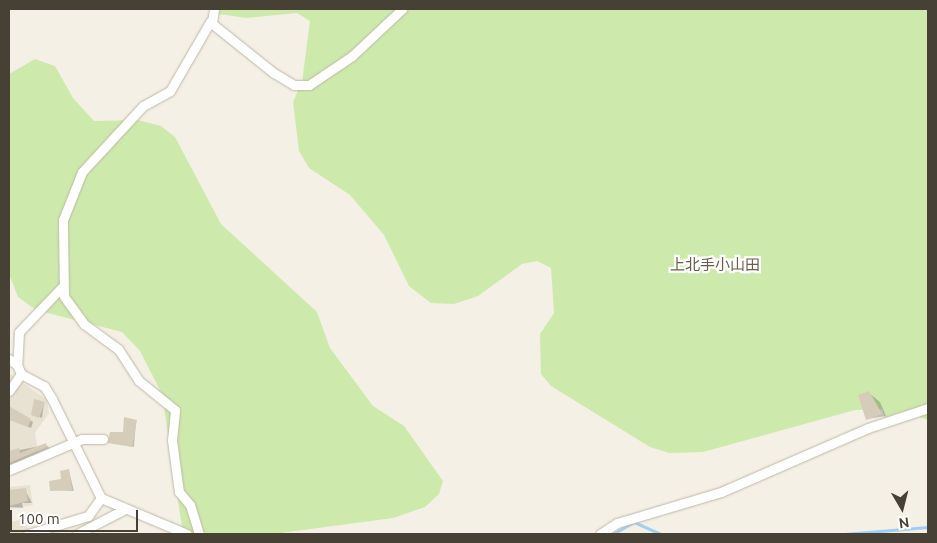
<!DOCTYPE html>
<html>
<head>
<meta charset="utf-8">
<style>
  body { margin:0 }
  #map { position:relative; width:937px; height:543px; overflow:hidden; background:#f4f0e5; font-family:Ubuntu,"Noto Sans JP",sans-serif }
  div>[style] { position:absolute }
  .residential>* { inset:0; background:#e8e2d3 }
  .green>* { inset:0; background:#cdeaac }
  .shadow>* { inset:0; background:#0003 }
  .stream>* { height:2.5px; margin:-1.25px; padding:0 1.25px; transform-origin:1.25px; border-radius:1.25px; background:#9ecff4 }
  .building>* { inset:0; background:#d6ccba }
  .roads { filter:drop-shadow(0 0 1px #c0b8a7) drop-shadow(0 0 1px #c0b8a7) }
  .street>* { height:9px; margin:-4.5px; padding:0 4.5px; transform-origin:4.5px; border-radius:4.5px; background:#fff }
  span { translate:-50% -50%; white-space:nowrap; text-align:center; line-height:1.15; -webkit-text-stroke:4.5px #fff; paint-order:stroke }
  .quarter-label { font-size:15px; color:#6a5e4b }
  .frame { position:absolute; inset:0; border:10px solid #474034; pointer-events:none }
  .north { position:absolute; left:877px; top:483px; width:50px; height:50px; -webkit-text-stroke:4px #fff; paint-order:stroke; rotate:172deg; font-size:14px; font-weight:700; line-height:20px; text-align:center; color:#474034 }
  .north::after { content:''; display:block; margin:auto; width:18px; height:22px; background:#474034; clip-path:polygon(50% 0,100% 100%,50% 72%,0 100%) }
  .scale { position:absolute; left:10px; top:510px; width:128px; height:22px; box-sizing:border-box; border:2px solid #474034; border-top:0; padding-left:6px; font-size:15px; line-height:18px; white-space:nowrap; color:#474034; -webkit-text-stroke:4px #fff; paint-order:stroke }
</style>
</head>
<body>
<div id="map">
  <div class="residential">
    <i style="clip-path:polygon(9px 373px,47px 400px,49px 413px,35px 433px,40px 462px,9px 475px)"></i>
    <i style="clip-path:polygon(30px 485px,33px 505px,9px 509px,9px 487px)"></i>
    <i style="clip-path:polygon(26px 519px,28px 534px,9px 534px,9px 522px)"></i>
  </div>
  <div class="green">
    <i style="clip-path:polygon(213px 9px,928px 9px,928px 420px,903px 411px,885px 418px,882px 409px,855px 410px,703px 452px,669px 453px,650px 447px,551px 386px,541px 374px,540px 334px,554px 313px,551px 268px,537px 261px,522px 264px,478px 296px,454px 304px,431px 303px,409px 286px,384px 235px,350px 195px,309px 168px,299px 151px,293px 102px,302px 82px,310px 21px,297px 13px,246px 18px,219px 14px)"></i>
    <i style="clip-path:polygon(35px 59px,55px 66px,73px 98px,94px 121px,138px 120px,161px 126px,175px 137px,221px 224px,317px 312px,330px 348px,373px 406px,404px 426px,443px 481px,439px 494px,425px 507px,393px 518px,273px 534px,183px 534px,162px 394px,140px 351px,122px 332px,36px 310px,18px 297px,9px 274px,9px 74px)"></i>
  </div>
  <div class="shadow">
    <i style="clip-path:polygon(869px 393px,880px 402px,886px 416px,867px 419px)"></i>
    <i style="clip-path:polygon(44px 403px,42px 418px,33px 414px)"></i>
    <i style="clip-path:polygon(9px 408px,33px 422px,31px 428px,9px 419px)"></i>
    <i style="clip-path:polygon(136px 421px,134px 447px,109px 442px,124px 434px)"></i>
    <i style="clip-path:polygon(46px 445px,51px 449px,9px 465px,9px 452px)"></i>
    <i style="clip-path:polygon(69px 471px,74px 491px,52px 490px,62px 480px)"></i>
    <i style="clip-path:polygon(25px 490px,32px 503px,22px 503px,23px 508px,9px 507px,9px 491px)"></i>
  </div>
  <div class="stream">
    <i style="left:613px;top:534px;width:24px;rotate:-30deg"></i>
    <i style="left:634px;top:522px;width:30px;rotate:24deg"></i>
    <i style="left:844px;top:534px;width:84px;rotate:-4.8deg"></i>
  </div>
  <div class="building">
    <i style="clip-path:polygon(869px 391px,882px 414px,866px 420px,858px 395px)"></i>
    <i style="clip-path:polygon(34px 399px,45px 402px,39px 418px,31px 415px)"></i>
    <i style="clip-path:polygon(9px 406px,31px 419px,28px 427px,9px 420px)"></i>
    <i style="clip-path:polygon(124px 417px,137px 420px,132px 447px,108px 443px,110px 432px,123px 432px)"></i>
    <i style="clip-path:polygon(46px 443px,47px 447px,9px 463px,9px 451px,19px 448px,20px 453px)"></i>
    <i style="clip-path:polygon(69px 469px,72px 490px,50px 491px,49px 481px,61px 479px,60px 471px)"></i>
    <i style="clip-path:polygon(26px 488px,28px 501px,9px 506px,9px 490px)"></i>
  </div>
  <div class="roads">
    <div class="street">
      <i style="left:212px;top:22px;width:13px;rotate:-81deg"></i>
      <i style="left:61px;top:288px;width:61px;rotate:133.7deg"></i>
      <i style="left:19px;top:332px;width:33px;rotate:93deg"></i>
      <i style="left:17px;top:365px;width:10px;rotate:66deg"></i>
      <i style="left:21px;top:374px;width:26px;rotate:28deg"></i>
      <i style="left:44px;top:386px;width:15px;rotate:58deg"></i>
      <i style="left:52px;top:399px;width:110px;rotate:63.7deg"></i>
      <i style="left:101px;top:498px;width:93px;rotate:22.7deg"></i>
      <i style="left:9px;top:359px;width:10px;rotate:37deg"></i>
      <i style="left:9px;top:391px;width:21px;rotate:-55deg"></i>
      <i style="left:9px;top:470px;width:79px;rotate:-23deg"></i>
      <i style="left:82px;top:439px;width:21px"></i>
      <i style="left:28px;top:534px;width:63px;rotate:-16.7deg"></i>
      <i style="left:88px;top:516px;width:22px;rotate:-54deg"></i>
      <i style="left:77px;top:534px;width:52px;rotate:-27.6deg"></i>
      <i style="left:199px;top:534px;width:30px;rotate:-107deg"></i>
      <i style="left:190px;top:505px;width:17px;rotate:-130deg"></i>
      <i style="left:179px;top:492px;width:52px;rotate:-97.7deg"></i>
      <i style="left:172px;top:440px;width:30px;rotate:-84deg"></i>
      <i style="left:175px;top:410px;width:46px;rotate:-141.1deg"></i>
      <i style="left:139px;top:381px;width:38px;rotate:-123deg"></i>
      <i style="left:118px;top:349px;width:42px;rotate:-143.7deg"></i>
      <i style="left:84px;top:324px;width:34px;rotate:-126deg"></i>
      <i style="left:64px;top:296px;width:76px;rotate:-90.8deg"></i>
      <i style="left:63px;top:220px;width:52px;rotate:-68.4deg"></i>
      <i style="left:82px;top:172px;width:90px;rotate:-47.3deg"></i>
      <i style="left:143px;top:106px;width:31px;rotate:-29deg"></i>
      <i style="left:170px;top:91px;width:80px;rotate:-59.9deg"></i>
      <i style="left:210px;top:22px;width:82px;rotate:38.6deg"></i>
      <i style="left:274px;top:73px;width:23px;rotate:31deg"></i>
      <i style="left:294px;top:85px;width:15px"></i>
      <i style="left:309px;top:85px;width:52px;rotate:-34deg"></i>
      <i style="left:352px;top:56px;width:69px;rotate:-43.2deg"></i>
      <i style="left:600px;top:534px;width:20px;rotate:-33deg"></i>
      <i style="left:617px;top:523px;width:109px;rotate:-16.6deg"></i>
      <i style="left:721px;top:492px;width:160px;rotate:-23.5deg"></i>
      <i style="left:868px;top:428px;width:63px;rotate:-18.4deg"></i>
    </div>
  </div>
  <div class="quarter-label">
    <span style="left:715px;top:265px">上北手小山田</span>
  </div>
  <div class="frame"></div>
  <div class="north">N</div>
  <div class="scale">100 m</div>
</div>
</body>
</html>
